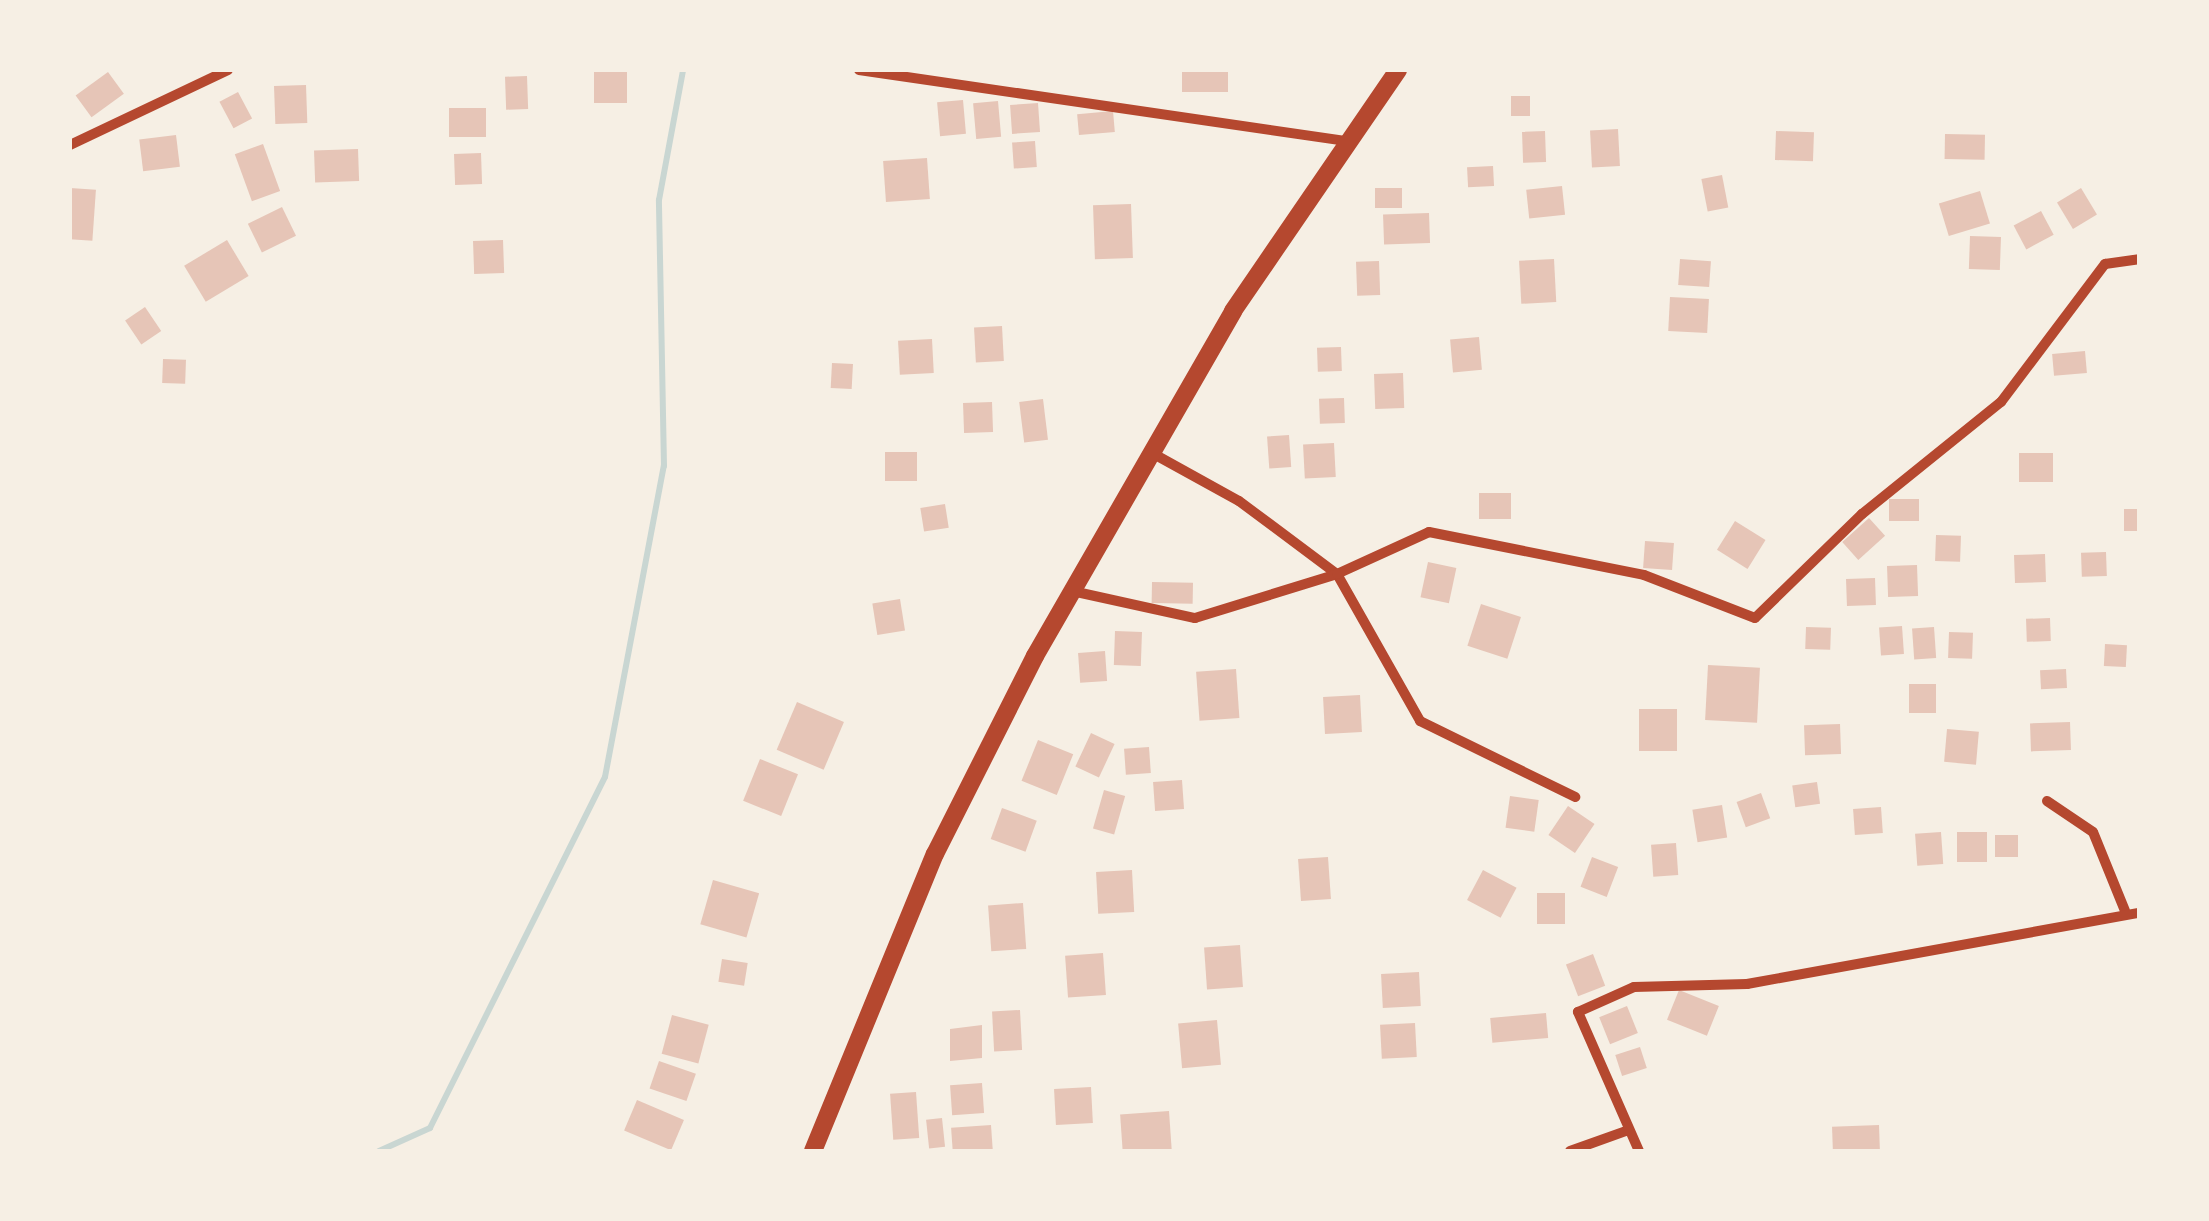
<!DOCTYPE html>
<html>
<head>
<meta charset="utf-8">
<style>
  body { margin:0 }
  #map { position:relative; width:2209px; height:1221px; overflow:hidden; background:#f6efe4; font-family:"IBM Plex Sans",sans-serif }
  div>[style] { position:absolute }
  .stream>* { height:6px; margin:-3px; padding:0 3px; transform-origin:3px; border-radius:3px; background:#c9d6d2 }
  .building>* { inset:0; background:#e6c5b7; transform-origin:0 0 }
  .minor>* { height:10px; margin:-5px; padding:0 5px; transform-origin:5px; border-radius:5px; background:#b5482f }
  .secondary>* { height:18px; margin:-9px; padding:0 9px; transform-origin:9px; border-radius:9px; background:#b5482f }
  span { translate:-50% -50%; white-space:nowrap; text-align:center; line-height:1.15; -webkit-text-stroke:8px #f6efe4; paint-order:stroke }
  .frame { position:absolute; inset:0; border:72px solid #f6efe4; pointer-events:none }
</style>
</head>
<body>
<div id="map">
  <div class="stream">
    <i style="left:379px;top:1151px;width:56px;rotate:-24.3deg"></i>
    <i style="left:430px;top:1128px;width:392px;rotate:-63.5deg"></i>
    <i style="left:605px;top:777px;width:317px;rotate:-79.3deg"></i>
    <i style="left:664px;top:466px;width:266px;rotate:-91.1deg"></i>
    <i style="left:659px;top:200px;width:131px;rotate:-79.5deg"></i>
  </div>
  <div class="building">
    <i style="left:594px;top:70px;width:33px;height:33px"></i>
    <i style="left:1182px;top:70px;width:46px;height:22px"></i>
    <i style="left:108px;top:72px;width:27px;height:40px;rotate:54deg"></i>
    <i style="left:527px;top:76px;width:33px;height:22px;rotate:88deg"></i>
    <i style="left:306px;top:85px;width:38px;height:32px;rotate:88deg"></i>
    <i style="left:238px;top:92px;width:30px;height:21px;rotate:62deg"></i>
    <i style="left:1511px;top:96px;width:19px;height:20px"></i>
    <i style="left:963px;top:100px;width:34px;height:26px;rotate:85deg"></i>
    <i style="left:998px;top:101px;width:36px;height:25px;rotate:85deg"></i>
    <i style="left:1038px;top:103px;width:29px;height:28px;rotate:86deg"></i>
    <i style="left:486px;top:108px;width:29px;height:37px;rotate:90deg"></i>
    <i style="left:1113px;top:111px;width:21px;height:36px;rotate:85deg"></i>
    <i style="left:1618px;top:129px;width:37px;height:28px;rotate:87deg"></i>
    <i style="left:1545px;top:131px;width:31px;height:23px;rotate:88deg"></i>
    <i style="left:1776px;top:131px;width:38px;height:29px;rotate:2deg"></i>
    <i style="left:1945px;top:134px;width:40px;height:25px;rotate:1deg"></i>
    <i style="left:176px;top:135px;width:32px;height:37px;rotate:83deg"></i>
    <i style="left:1035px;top:141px;width:26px;height:23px;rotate:86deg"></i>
    <i style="left:263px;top:144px;width:50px;height:30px;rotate:70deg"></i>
    <i style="left:358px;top:149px;width:32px;height:44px;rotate:88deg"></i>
    <i style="left:481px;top:153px;width:31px;height:27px;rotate:88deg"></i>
    <i style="left:927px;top:158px;width:41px;height:44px;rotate:86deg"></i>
    <i style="left:1493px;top:166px;width:20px;height:26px;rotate:87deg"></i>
    <i style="left:1722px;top:175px;width:33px;height:21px;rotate:79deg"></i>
    <i style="left:1562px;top:186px;width:29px;height:36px;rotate:84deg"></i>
    <i style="left:70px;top:188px;width:26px;height:51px;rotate:4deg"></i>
    <i style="left:1375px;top:188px;width:27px;height:20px"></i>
    <i style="left:2081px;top:188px;width:31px;height:28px;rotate:59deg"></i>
    <i style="left:1980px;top:191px;width:34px;height:43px;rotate:73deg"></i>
    <i style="left:1131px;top:204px;width:54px;height:38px;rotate:88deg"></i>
    <i style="left:282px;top:207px;width:32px;height:38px;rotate:64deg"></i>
    <i style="left:2041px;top:211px;width:27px;height:31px;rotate:62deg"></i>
    <i style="left:1429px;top:213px;width:30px;height:46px;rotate:88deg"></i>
    <i style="left:1970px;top:236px;width:31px;height:33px;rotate:2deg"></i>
    <i style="left:227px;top:240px;width:42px;height:50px;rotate:59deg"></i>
    <i style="left:503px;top:240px;width:33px;height:30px;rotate:88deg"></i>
    <i style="left:1554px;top:259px;width:43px;height:35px;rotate:87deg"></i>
    <i style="left:1680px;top:259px;width:31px;height:26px;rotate:4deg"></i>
    <i style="left:1379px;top:261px;width:34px;height:23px;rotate:88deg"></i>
    <i style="left:1670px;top:297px;width:39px;height:34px;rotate:3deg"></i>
    <i style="left:145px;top:307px;width:29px;height:24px;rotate:56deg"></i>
    <i style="left:1002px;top:326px;width:35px;height:28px;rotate:87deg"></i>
    <i style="left:1479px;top:337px;width:33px;height:29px;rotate:85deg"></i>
    <i style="left:932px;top:339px;width:34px;height:34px;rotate:87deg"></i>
    <i style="left:1341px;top:347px;width:24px;height:24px;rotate:88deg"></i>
    <i style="left:2085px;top:351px;width:22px;height:33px;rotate:85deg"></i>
    <i style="left:163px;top:359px;width:23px;height:24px;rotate:2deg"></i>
    <i style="left:832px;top:363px;width:21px;height:25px;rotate:3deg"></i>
    <i style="left:1403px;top:373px;width:35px;height:29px;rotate:88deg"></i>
    <i style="left:1344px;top:398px;width:25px;height:25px;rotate:88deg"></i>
    <i style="left:1043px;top:399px;width:41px;height:24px;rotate:83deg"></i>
    <i style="left:992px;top:402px;width:30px;height:29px;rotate:88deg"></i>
    <i style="left:1289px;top:435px;width:32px;height:22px;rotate:86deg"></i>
    <i style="left:1334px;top:443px;width:34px;height:31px;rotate:87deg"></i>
    <i style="left:885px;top:452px;width:32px;height:29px"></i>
    <i style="left:2019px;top:453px;width:34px;height:29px"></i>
    <i style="left:1479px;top:493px;width:32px;height:26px"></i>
    <i style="left:1889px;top:499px;width:30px;height:22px"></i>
    <i style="left:945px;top:504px;width:24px;height:25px;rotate:81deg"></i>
    <i style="left:2139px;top:509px;width:22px;height:15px;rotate:90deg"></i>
    <i style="left:1869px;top:518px;width:24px;height:36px;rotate:48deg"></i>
    <i style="left:1735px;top:521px;width:36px;height:34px;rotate:32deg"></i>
    <i style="left:1936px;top:535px;width:25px;height:26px;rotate:2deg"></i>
    <i style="left:1645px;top:541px;width:29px;height:27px;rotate:4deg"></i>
    <i style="left:2106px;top:552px;width:24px;height:25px;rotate:88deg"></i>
    <i style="left:2045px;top:554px;width:28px;height:31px;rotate:88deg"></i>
    <i style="left:1428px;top:562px;width:29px;height:36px;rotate:12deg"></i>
    <i style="left:1917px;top:565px;width:31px;height:30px;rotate:88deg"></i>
    <i style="left:1875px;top:578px;width:27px;height:29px;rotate:88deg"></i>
    <i style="left:1152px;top:582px;width:41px;height:21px;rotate:1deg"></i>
    <i style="left:900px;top:599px;width:32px;height:28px;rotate:81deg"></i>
    <i style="left:1481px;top:604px;width:42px;height:44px;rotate:18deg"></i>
    <i style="left:2050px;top:618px;width:23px;height:24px;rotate:88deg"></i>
    <i style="left:1902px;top:626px;width:28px;height:23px;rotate:86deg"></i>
    <i style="left:1806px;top:627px;width:25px;height:22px;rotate:2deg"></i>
    <i style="left:1934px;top:627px;width:31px;height:22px;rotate:86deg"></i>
    <i style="left:1115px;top:631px;width:27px;height:34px;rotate:2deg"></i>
    <i style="left:1949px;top:632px;width:24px;height:26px;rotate:2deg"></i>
    <i style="left:2105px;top:644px;width:22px;height:22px;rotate:3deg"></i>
    <i style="left:1105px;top:651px;width:30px;height:27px;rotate:86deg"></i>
    <i style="left:1708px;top:665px;width:52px;height:55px;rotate:3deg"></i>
    <i style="left:1236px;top:669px;width:49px;height:40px;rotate:86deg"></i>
    <i style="left:2066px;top:669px;width:19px;height:26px;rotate:87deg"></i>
    <i style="left:1936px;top:684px;width:29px;height:27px;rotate:90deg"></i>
    <i style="left:1360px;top:695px;width:37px;height:37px;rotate:87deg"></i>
    <i style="left:797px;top:702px;width:51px;height:52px;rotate:23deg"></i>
    <i style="left:1639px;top:709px;width:38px;height:42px"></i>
    <i style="left:2070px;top:722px;width:28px;height:40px;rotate:88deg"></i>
    <i style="left:1840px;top:724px;width:30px;height:36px;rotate:88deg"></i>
    <i style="left:1947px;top:729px;width:32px;height:33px;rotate:5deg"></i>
    <i style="left:1091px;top:733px;width:26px;height:37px;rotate:25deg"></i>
    <i style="left:1038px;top:740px;width:38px;height:44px;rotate:22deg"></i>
    <i style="left:1149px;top:747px;width:26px;height:25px;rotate:86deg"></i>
    <i style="left:760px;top:759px;width:41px;height:45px;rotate:22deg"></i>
    <i style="left:1182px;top:780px;width:29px;height:29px;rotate:86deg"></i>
    <i style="left:1817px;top:782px;width:22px;height:25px;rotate:82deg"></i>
    <i style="left:1104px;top:790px;width:22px;height:40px;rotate:16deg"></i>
    <i style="left:1761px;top:793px;width:27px;height:26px;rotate:70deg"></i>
    <i style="left:1510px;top:796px;width:29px;height:32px;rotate:8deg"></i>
    <i style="left:1722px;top:805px;width:33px;height:30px;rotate:81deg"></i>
    <i style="left:1568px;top:806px;width:32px;height:35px;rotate:34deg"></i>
    <i style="left:1881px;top:807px;width:26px;height:28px;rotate:86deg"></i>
    <i style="left:1002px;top:808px;width:37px;height:33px;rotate:20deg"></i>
    <i style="left:1941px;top:832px;width:32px;height:26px;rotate:86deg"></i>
    <i style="left:1957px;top:832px;width:30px;height:30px"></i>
    <i style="left:1995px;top:835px;width:23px;height:22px"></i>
    <i style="left:1676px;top:843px;width:32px;height:25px;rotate:86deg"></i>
    <i style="left:1328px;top:857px;width:42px;height:30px;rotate:86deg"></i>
    <i style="left:1592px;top:857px;width:28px;height:32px;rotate:21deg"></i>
    <i style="left:1132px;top:870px;width:42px;height:36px;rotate:87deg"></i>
    <i style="left:1483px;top:870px;width:38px;height:34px;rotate:28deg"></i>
    <i style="left:713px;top:880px;width:48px;height:46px;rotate:16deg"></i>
    <i style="left:1537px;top:893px;width:28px;height:31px"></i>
    <i style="left:1023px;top:903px;width:46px;height:35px;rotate:86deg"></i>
    <i style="left:1240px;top:945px;width:42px;height:36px;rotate:86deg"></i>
    <i style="left:1103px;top:953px;width:42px;height:38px;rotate:86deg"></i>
    <i style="left:1593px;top:954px;width:34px;height:29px;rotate:69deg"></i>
    <i style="left:722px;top:959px;width:26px;height:23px;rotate:9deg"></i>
    <i style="left:1419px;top:972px;width:34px;height:38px;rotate:87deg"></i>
    <i style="left:1679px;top:990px;width:43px;height:32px;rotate:22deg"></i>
    <i style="left:1627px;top:1006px;width:29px;height:30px;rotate:68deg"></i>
    <i style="left:1020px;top:1010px;width:40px;height:28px;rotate:87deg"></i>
    <i style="left:1546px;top:1013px;width:25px;height:56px;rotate:85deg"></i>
    <i style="left:672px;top:1015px;width:38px;height:40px;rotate:15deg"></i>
    <i style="left:1217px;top:1020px;width:45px;height:39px;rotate:85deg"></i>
    <i style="left:1415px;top:1023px;width:34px;height:35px;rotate:87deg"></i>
    <i style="clip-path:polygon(982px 1025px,982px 1058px,950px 1061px,950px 1029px)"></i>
    <i style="left:1640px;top:1047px;width:22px;height:26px;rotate:72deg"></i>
    <i style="left:659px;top:1061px;width:39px;height:29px;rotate:19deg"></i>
    <i style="left:982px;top:1083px;width:30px;height:32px;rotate:86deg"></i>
    <i style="left:1091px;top:1087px;width:36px;height:37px;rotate:87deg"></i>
    <i style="left:916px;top:1092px;width:46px;height:26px;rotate:86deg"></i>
    <i style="left:637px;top:1100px;width:51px;height:33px;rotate:23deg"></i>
    <i style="left:1169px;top:1111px;width:40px;height:49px;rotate:86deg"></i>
    <i style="left:942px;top:1118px;width:29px;height:16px;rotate:84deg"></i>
    <i style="left:991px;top:1125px;width:26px;height:40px;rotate:86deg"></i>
    <i style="left:1879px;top:1125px;width:26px;height:47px;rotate:88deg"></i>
  </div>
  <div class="minor">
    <i style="left:859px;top:70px;width:493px;rotate:8.3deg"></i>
    <i style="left:70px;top:145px;width:175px;rotate:-25.4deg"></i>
    <i style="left:1152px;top:453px;width:99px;rotate:28.9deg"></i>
    <i style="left:1239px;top:501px;width:122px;rotate:36.7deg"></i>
    <i style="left:1337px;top:574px;width:169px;rotate:60.5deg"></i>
    <i style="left:1420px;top:721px;width:173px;rotate:26.1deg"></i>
    <i style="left:1072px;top:591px;width:126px;rotate:12.4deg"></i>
    <i style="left:1195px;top:618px;width:149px;rotate:-17.2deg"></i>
    <i style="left:1337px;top:574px;width:101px;rotate:-24.5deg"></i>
    <i style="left:1429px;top:532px;width:219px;rotate:11.3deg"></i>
    <i style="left:1644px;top:575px;width:119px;rotate:21.2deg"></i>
    <i style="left:1755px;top:618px;width:149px;rotate:-44.2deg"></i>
    <i style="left:1862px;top:514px;width:179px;rotate:-38.9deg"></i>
    <i style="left:2001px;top:402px;width:173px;rotate:-53deg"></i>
    <i style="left:2105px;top:264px;width:34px;rotate:-8deg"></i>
    <i style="left:2047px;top:801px;width:55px;rotate:34deg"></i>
    <i style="left:2093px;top:832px;width:85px;rotate:67.9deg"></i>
    <i style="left:1570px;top:1151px;width:59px;rotate:-19.7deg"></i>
    <i style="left:1639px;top:1151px;width:152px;rotate:-113.7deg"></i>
    <i style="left:1578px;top:1012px;width:61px;rotate:-24.1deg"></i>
    <i style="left:1634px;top:987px;width:113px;rotate:-1.5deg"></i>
    <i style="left:1747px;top:984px;width:398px;rotate:-10.3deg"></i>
  </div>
  <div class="secondary">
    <i style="left:813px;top:1151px;width:321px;rotate:-67.7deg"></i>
    <i style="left:935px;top:854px;width:222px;rotate:-63.2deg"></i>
    <i style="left:1035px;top:656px;width:398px;rotate:-60.1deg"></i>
    <i style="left:1233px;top:311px;width:292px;rotate:-55.6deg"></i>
  </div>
  <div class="frame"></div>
</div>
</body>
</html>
